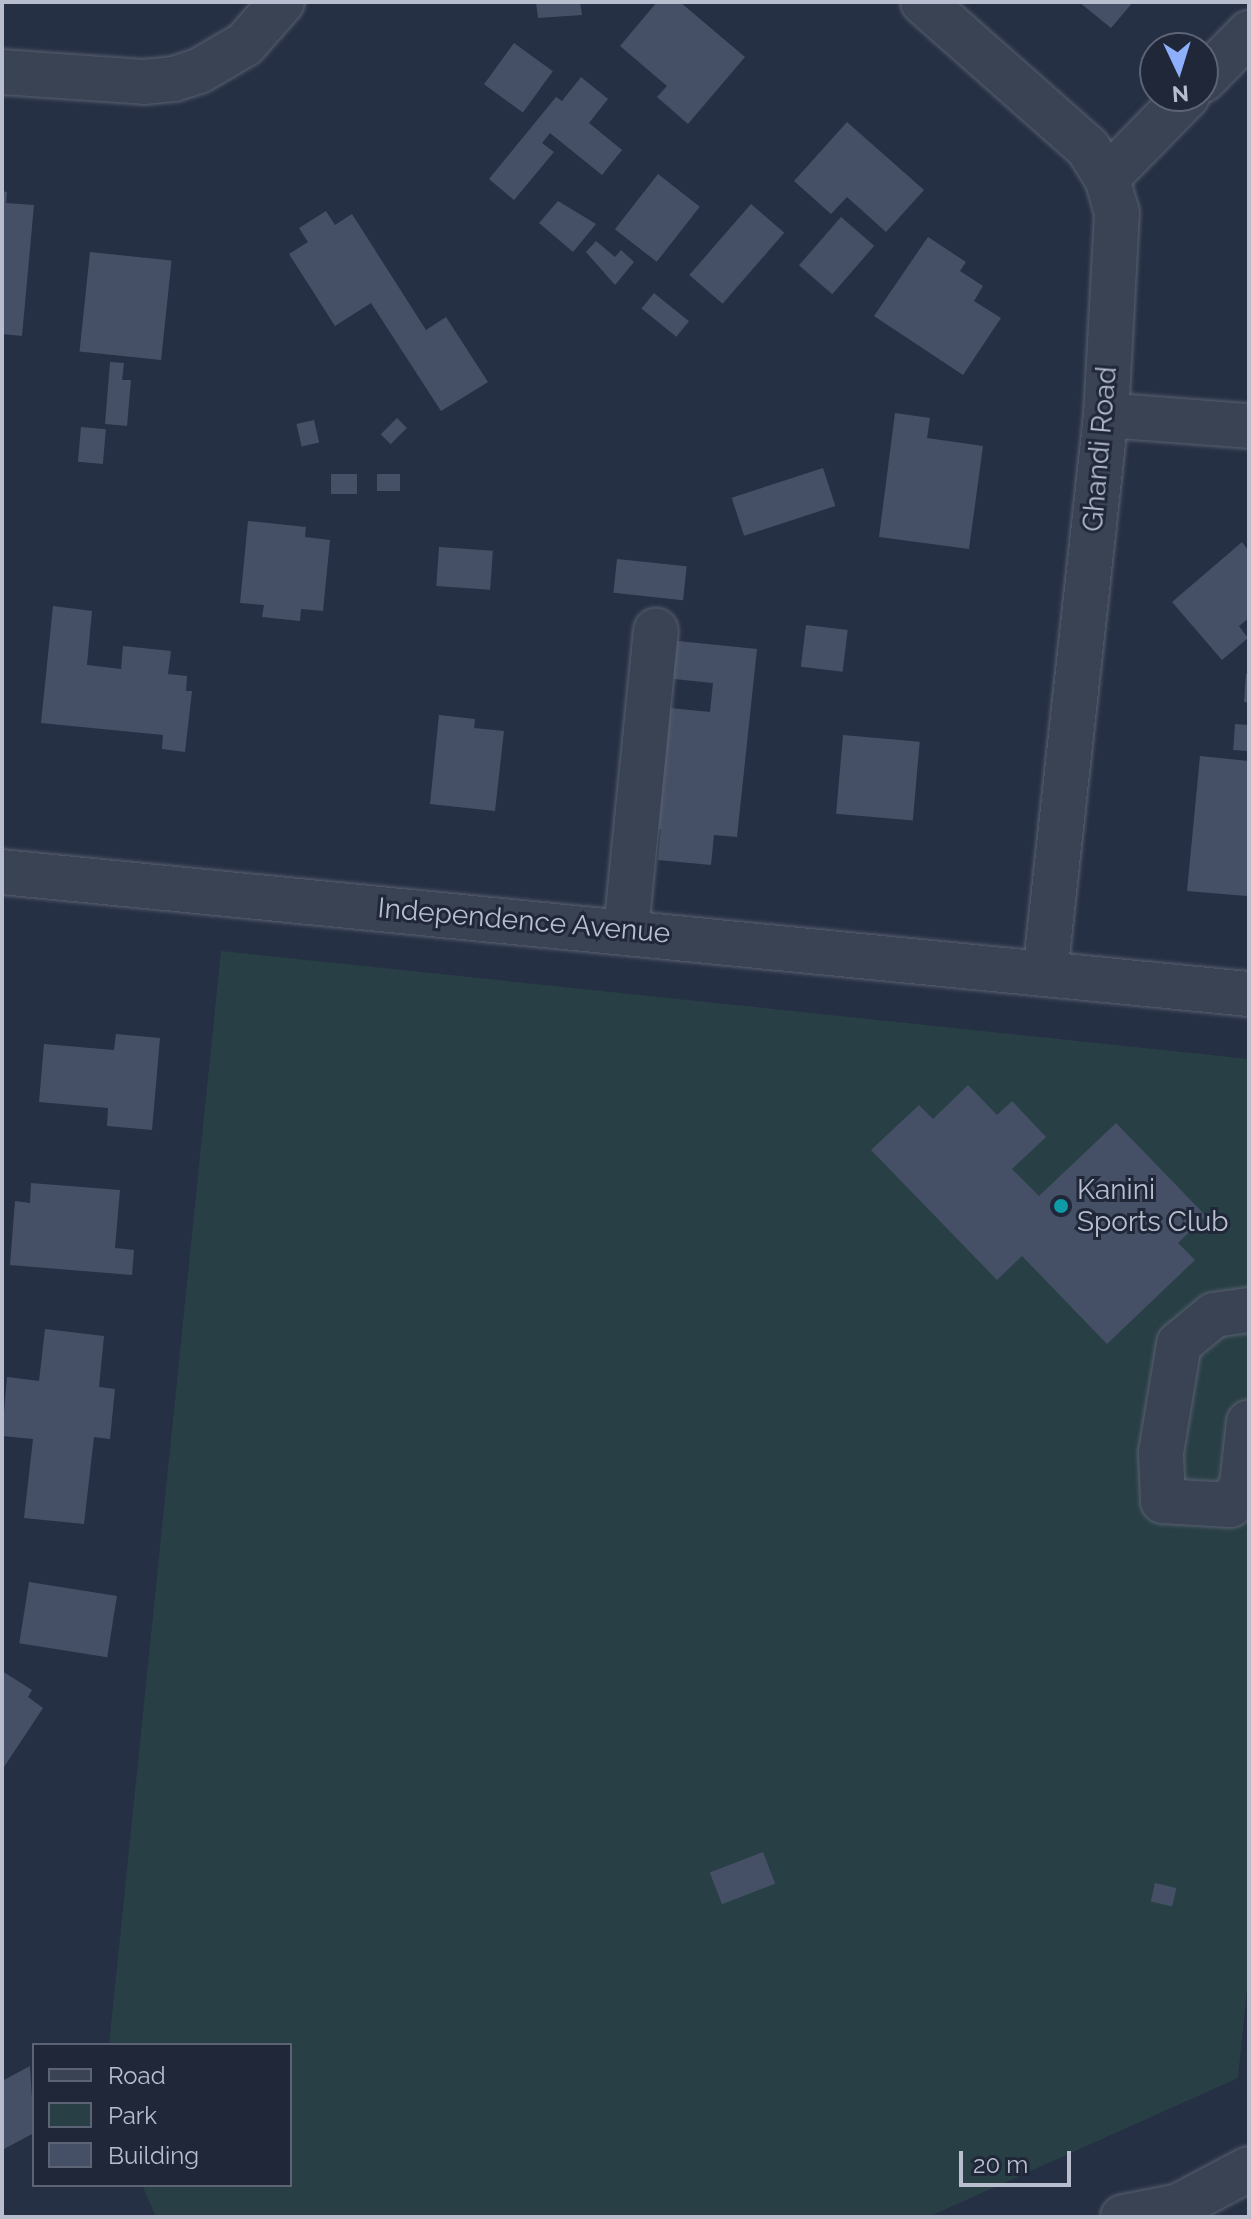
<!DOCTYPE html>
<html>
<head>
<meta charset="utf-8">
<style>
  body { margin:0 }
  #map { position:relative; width:1251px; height:2219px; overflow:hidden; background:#263044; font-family:Raleway,sans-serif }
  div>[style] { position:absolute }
  .green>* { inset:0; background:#283f45 }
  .building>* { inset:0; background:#455066; transform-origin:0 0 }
  .roads { filter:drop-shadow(0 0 2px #596071) drop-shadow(0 0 2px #596071) }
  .minor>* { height:44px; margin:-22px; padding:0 22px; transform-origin:22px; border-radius:22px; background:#3a4353 }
  .dots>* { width:22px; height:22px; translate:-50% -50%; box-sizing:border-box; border:4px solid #1f2739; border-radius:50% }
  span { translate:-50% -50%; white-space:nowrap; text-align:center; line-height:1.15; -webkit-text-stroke:6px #1f2739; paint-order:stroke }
  .street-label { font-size:28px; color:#b8becd }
  .poi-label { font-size:28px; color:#b8becd }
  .left { translate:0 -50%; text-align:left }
  .frame { position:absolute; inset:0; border:4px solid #b8becd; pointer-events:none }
  .legend { position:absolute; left:32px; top:2043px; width:260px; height:144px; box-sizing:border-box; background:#1f2739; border:2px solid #5c6374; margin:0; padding:10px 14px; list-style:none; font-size:24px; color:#b8becd }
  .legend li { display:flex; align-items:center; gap:16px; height:40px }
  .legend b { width:40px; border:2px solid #5c6374 }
  .north { position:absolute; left:1139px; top:32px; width:80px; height:80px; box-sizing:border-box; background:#1f2739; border:2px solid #5c6374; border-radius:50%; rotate:176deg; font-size:22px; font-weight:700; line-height:32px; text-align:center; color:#b8becd }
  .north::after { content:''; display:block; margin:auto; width:28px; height:36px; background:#8eaffc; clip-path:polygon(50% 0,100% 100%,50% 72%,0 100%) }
  .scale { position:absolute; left:959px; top:2151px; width:112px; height:36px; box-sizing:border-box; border:4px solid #b8becd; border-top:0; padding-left:10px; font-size:24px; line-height:28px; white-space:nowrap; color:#b8becd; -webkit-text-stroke:6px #1f2739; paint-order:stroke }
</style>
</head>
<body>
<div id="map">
  <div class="green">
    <i style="clip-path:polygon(221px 951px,1249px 1059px,1249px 1970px,1238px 2078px,928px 2217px,156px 2217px,142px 2185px,290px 2185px,290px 2045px,109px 2045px)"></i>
  </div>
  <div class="building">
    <i style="clip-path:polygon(536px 2px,580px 2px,582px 15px,538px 18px)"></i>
    <i style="clip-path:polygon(657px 2px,680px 2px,745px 57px,688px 124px,657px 97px,667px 86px,620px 46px)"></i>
    <i style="clip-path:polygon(1079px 2px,1133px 2px,1111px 28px)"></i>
    <i style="left:514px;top:43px;width:48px;height:51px;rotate:36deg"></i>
    <i style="clip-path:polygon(581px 77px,608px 99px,589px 123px,622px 150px,602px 175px,550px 133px,542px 143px,554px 152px,514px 200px,489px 179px,556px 97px,562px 101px)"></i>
    <i style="clip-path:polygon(847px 122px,924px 190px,886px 232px,847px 197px,831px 214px,794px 181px)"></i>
    <i style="left:658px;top:174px;width:53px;height:70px;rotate:38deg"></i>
    <i style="clip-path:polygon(2px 191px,7px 192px,6px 203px,34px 205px,22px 336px,2px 334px)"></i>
    <i style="clip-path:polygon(558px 201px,596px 224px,573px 252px,539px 223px)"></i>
    <i style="left:751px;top:204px;width:44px;height:94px;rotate:41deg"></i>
    <i style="clip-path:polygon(326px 211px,335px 225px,352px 214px,426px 330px,446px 317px,488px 382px,441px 411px,371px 303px,335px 326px,289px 254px,308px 242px,299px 228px)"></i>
    <i style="left:841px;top:217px;width:44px;height:64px;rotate:41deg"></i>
    <i style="clip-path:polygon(928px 237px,966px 262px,960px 271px,983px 286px,974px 301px,1001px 318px,963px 375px,874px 316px)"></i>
    <i style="clip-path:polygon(596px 241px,615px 257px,621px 250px,634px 262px,615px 285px,586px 252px)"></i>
    <i style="left:90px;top:252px;width:82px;height:100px;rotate:6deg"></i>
    <i style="left:654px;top:293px;width:45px;height:20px;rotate:39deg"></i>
    <i style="clip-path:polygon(110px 362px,124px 363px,122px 380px,131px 380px,127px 426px,105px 424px)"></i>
    <i style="clip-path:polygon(895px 413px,930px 418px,927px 438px,983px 446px,969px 549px,879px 537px)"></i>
    <i style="left:397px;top:418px;width:14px;height:23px;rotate:45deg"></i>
    <i style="left:314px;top:420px;width:23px;height:18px;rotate:77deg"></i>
    <i style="left:81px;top:427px;width:25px;height:35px;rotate:5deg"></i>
    <i style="left:823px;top:468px;width:40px;height:96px;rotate:72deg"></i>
    <i style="left:331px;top:474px;width:26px;height:20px"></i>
    <i style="left:377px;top:474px;width:23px;height:17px"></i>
    <i style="clip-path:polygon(248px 521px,306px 527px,305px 537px,330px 540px,323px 611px,301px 609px,300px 621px,262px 617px,264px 605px,240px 603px)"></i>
    <i style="clip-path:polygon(1242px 542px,1249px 551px,1249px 618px,1239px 626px,1248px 638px,1222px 660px,1172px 602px)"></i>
    <i style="left:439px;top:547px;width:54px;height:39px;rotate:4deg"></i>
    <i style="left:617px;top:559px;width:70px;height:34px;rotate:6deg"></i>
    <i style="clip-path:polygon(53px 606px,92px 611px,87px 665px,121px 669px,123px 646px,171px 651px,168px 674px,187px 676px,186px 691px,192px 691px,185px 752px,162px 749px,163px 735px,41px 723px)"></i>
    <i style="left:806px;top:625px;width:42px;height:42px;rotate:7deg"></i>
    <i style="clip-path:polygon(658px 639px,757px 649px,737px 837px,714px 835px,711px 865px,658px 860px,661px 829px,637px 827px,650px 706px,710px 712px,713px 683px,654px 677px)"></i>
    <i style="clip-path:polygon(1246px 674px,1249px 674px,1249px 703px,1244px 702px)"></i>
    <i style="clip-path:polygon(439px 715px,475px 719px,474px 728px,504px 731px,495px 811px,430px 804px)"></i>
    <i style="left:1235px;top:724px;width:14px;height:26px;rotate:4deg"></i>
    <i style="left:843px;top:735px;width:77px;height:79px;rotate:5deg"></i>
    <i style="clip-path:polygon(1200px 756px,1249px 761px,1247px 896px,1187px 891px)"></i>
    <i style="clip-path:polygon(116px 1034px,160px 1038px,152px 1130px,107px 1126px,108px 1108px,39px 1102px,44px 1044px,114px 1050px)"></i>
    <i style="clip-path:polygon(968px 1085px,997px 1115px,1012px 1101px,1046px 1137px,1012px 1169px,1039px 1196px,1116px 1123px,1206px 1216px,1178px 1243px,1195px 1260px,1107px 1344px,1022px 1256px,997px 1280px,871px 1150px,919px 1105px,933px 1119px)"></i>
    <i style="clip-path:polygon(31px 1183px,120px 1190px,115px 1248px,134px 1250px,132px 1275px,10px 1265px,15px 1201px,30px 1203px)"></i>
    <i style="clip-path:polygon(45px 1329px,104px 1336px,99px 1387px,115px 1389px,110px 1439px,94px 1437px,84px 1524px,24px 1518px,33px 1439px,2px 1436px,7px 1377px,39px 1381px)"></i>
    <i style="left:29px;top:1582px;width:89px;height:62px;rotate:9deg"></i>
    <i style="clip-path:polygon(2px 1671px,32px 1690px,28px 1697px,43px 1708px,2px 1770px)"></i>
    <i style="left:763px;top:1852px;width:34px;height:57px;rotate:69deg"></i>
    <i style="left:1155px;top:1883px;width:22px;height:19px;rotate:13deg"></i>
    <i style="clip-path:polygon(30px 2066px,34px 2133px,2px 2150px,2px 2081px)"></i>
  </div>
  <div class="roads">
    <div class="minor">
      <i style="left:923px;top:2px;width:220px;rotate:41.5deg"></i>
      <i style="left:1088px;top:148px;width:36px;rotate:58deg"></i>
      <i style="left:1107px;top:178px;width:36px;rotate:74deg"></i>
      <i style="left:1117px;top:213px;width:202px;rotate:93.1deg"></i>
      <i style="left:1106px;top:415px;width:562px;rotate:96.23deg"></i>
      <i style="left:2px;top:72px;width:142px;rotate:4deg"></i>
      <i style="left:144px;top:82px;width:30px;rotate:-6deg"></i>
      <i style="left:174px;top:79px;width:26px;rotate:-18deg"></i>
      <i style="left:199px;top:71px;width:53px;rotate:-30.4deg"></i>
      <i style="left:245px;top:44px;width:56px;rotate:-48.6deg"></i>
      <i style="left:1203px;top:80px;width:66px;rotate:-45.6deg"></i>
      <i style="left:1107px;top:178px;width:115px;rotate:-45.7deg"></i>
      <i style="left:1106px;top:415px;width:143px;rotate:4.4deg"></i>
      <i style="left:2px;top:872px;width:1253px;rotate:5.59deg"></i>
      <i style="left:626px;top:930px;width:301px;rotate:-84.3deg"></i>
      <i style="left:1249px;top:1310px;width:35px;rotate:172deg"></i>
      <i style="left:1214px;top:1315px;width:45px;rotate:140.4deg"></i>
      <i style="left:1179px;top:1344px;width:110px;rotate:99.4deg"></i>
      <i style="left:1161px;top:1453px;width:48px;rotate:87.6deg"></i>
      <i style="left:1163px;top:1501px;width:67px;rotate:3.4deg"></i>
      <i style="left:1230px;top:1505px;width:23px;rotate:-59deg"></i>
      <i style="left:1242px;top:1485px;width:63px;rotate:-83.7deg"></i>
      <i style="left:1123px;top:2217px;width:57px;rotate:-11.1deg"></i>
      <i style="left:1179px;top:2206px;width:79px;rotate:-27.9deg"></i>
    </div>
  </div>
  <div class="dots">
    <i style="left:1061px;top:1206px;background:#0f9aa8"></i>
  </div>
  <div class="street-label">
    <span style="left:1100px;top:449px;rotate:-85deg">Ghandi Road</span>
    <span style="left:524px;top:921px;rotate:5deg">Independence Avenue</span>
  </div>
  <div class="poi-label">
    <span class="left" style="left:1077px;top:1206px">Kanini<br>Sports Club</span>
  </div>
  <div class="frame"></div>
  <ul class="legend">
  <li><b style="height:10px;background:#3a4353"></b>Road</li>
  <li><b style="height:22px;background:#283f45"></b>Park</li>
  <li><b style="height:22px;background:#455066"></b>Building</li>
  </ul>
  <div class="north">N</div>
  <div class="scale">20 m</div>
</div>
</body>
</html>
